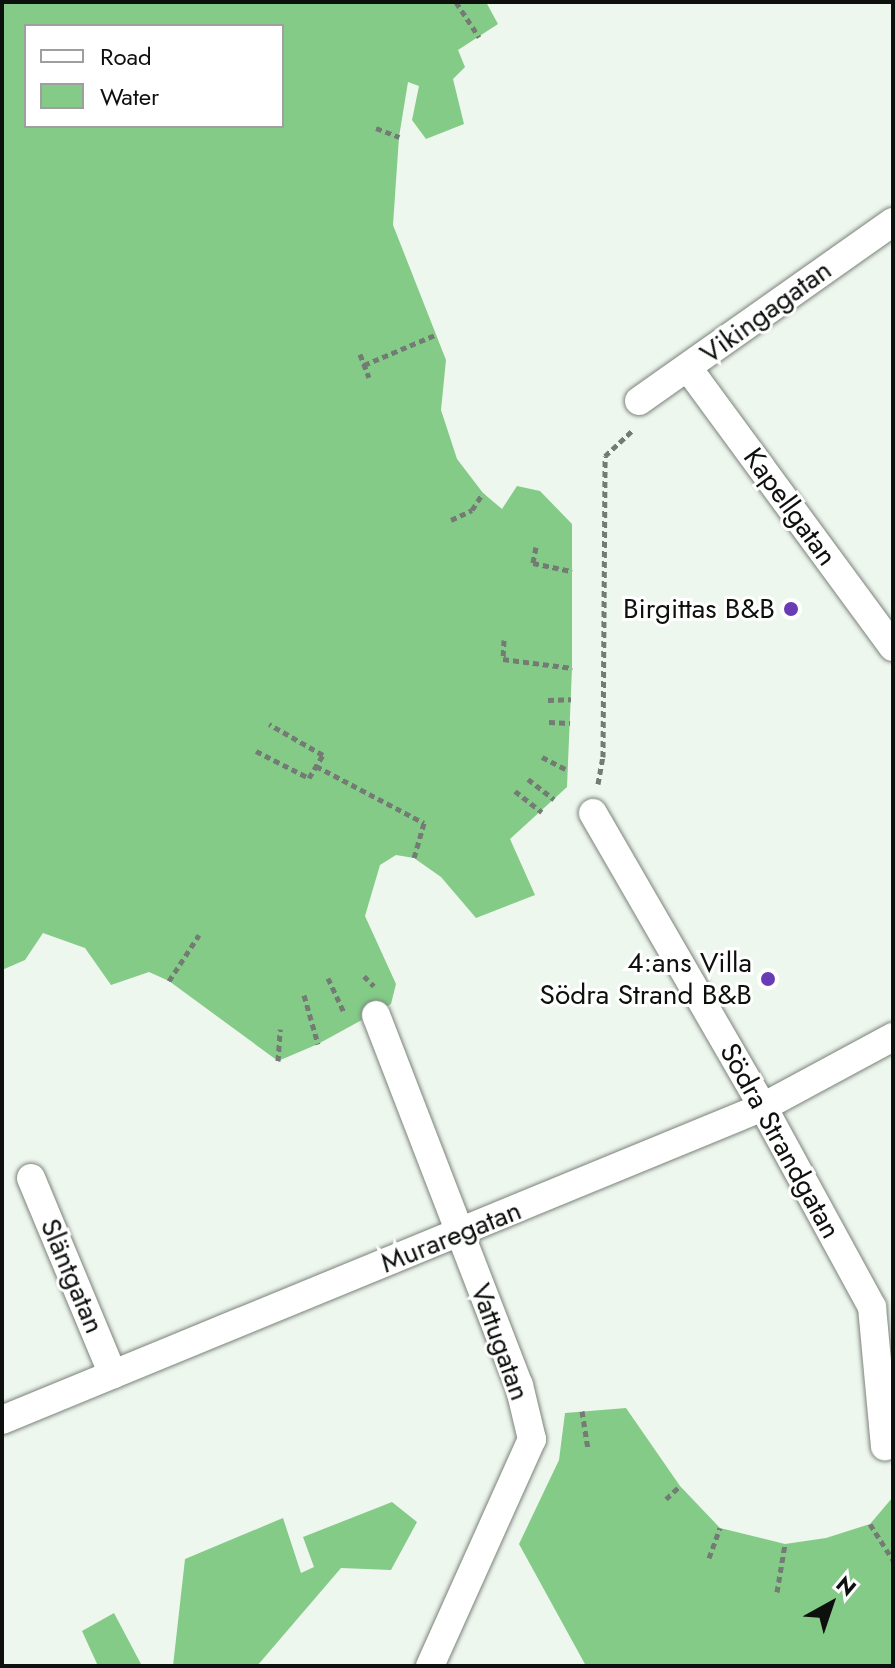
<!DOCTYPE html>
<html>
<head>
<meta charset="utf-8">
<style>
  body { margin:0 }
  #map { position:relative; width:895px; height:1668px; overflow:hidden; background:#eef7ee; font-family:Jost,sans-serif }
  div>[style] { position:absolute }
  .water>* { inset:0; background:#83cb87 }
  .path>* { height:5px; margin-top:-2.5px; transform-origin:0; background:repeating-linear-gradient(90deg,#747a74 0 6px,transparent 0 10px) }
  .roads { filter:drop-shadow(0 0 2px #7b827b) drop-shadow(0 0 2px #7b827b) }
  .street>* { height:28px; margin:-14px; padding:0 14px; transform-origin:14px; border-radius:14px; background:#fff }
  .dots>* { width:22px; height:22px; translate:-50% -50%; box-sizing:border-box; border:4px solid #fff; border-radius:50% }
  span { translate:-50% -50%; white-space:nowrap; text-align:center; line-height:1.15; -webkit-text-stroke:6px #fff; paint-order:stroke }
  .street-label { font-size:28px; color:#0d100d }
  .poi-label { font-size:28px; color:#0d100d }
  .right { translate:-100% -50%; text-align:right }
  .frame { position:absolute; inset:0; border:4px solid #0d100d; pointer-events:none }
  .legend { position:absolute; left:24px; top:24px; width:260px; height:104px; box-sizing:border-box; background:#fff; border:2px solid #9e9f9e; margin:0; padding:10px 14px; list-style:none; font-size:24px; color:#0d100d }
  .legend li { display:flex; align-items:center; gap:16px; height:40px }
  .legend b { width:40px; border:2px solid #9e9f9e }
  .north { position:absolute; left:791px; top:1564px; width:80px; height:80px; -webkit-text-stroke:6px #fff; paint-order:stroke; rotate:40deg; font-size:22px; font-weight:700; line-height:32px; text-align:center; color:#0d100d }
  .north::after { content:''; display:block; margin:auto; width:28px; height:36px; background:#0d100d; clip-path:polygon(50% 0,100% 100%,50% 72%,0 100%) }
</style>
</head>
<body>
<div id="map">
  <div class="water">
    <i style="clip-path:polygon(evenodd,2px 2px,486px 2px,498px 24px,458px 50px,465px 67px,453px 79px,464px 124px,426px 139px,412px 120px,419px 86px,408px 82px,399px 137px,393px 225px,446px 360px,441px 410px,457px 459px,483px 493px,502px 509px,517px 486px,540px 491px,572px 524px,572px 668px,567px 787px,510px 839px,535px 895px,476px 918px,441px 877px,414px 858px,396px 855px,380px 865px,365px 916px,396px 984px,391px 1004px,318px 1044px,278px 1061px,169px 981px,149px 972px,111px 985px,85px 948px,43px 933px,25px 960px,2px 970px,2px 2px,26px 26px,282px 26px,282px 126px,26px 126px,26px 26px)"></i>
    <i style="clip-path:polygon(626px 1408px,680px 1486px,720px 1528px,785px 1544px,826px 1538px,870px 1524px,893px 1497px,893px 1666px,586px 1666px,519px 1544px,559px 1460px,565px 1413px)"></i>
    <i style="clip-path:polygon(392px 1502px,417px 1522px,391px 1570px,341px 1568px,257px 1666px,173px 1666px,185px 1559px,283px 1518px,301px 1573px,314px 1567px,303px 1537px)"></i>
    <i style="clip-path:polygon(114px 1613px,142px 1666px,98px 1666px,82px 1631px)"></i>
  </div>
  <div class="path">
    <i style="left:456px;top:2px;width:42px;rotate:56.7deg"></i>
    <i style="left:376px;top:128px;width:25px;rotate:21deg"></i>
    <i style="left:360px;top:354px;width:25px;rotate:69deg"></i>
    <i style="left:364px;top:365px;width:77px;rotate:-22.9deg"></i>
    <i style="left:451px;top:520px;width:23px;rotate:-25deg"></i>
    <i style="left:472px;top:510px;width:20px;rotate:-57deg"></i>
    <i style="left:536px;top:547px;width:16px;rotate:101deg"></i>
    <i style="left:533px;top:563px;width:40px;rotate:12deg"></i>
    <i style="left:504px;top:640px;width:19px;rotate:93deg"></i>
    <i style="left:503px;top:659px;width:70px;rotate:7.4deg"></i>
    <i style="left:548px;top:700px;width:23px;rotate:-2deg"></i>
    <i style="left:549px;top:722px;width:21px;rotate:3deg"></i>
    <i style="left:256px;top:751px;width:59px;rotate:27deg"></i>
    <i style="left:309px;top:778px;width:27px;rotate:-59deg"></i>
    <i style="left:323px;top:755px;width:62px;rotate:-150.1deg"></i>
    <i style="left:542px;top:757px;width:29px;rotate:27deg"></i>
    <i style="left:316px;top:766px;width:122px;rotate:27.8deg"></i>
    <i style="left:424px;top:823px;width:36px;rotate:106deg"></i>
    <i style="left:528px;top:779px;width:33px;rotate:38deg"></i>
    <i style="left:598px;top:784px;width:27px;rotate:-80deg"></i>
    <i style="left:603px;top:757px;width:301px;rotate:-89.6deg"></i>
    <i style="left:605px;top:456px;width:37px;rotate:-43deg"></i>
    <i style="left:515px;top:791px;width:34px;rotate:38deg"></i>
    <i style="left:364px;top:976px;width:14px;rotate:45deg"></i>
    <i style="left:328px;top:978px;width:38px;rotate:65deg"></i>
    <i style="left:169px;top:981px;width:55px;rotate:-56.9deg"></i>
    <i style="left:304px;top:995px;width:51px;rotate:74.1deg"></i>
    <i style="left:278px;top:1061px;width:32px;rotate:-86deg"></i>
    <i style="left:582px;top:1411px;width:39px;rotate:81deg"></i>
    <i style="left:666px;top:1499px;width:19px;rotate:-43deg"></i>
    <i style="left:870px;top:1524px;width:43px;rotate:57.4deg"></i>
    <i style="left:709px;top:1558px;width:32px;rotate:-70deg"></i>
    <i style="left:777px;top:1592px;width:49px;rotate:-80.5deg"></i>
  </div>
  <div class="roads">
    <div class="street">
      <i style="left:688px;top:368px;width:346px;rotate:53.7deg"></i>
      <i style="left:639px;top:401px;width:311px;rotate:-35.2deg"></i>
      <i style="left:593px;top:813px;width:340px;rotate:60deg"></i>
      <i style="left:763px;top:1107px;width:228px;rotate:61.4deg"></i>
      <i style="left:872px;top:1307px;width:140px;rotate:84.7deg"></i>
      <i style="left:376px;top:1015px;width:397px;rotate:68.9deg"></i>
      <i style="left:519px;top:1385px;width:56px;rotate:76.5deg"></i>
      <i style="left:532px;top:1439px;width:249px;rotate:114.2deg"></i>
      <i style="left:31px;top:1178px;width:213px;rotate:67.4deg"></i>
      <i style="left:2px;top:1420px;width:823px;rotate:-22.36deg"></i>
      <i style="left:763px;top:1107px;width:148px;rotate:-28.3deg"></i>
    </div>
  </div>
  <div class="dots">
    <i style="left:791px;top:609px;background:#673cb4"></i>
    <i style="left:768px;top:979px;background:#673cb4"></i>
  </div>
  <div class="street-label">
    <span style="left:766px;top:312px;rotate:-36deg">Vikingagatan</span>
    <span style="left:790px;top:507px;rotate:54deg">Kapellgatan</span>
    <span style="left:780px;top:1141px;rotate:61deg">Södra Strandgatan</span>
    <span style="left:451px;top:1237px;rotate:-22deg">Muraregatan</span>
    <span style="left:72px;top:1276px;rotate:67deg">Släntgatan</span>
    <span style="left:500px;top:1342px;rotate:70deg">Vattugatan</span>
  </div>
  <div class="poi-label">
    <span class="right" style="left:775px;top:609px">Birgittas B&amp;B</span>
    <span class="right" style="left:752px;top:979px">4:ans Villa<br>Södra Strand B&amp;B</span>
  </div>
  <div class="frame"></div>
  <ul class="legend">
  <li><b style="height:10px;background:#fff"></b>Road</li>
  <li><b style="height:22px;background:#83cb87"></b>Water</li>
  </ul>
  <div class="north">N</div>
</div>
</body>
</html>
